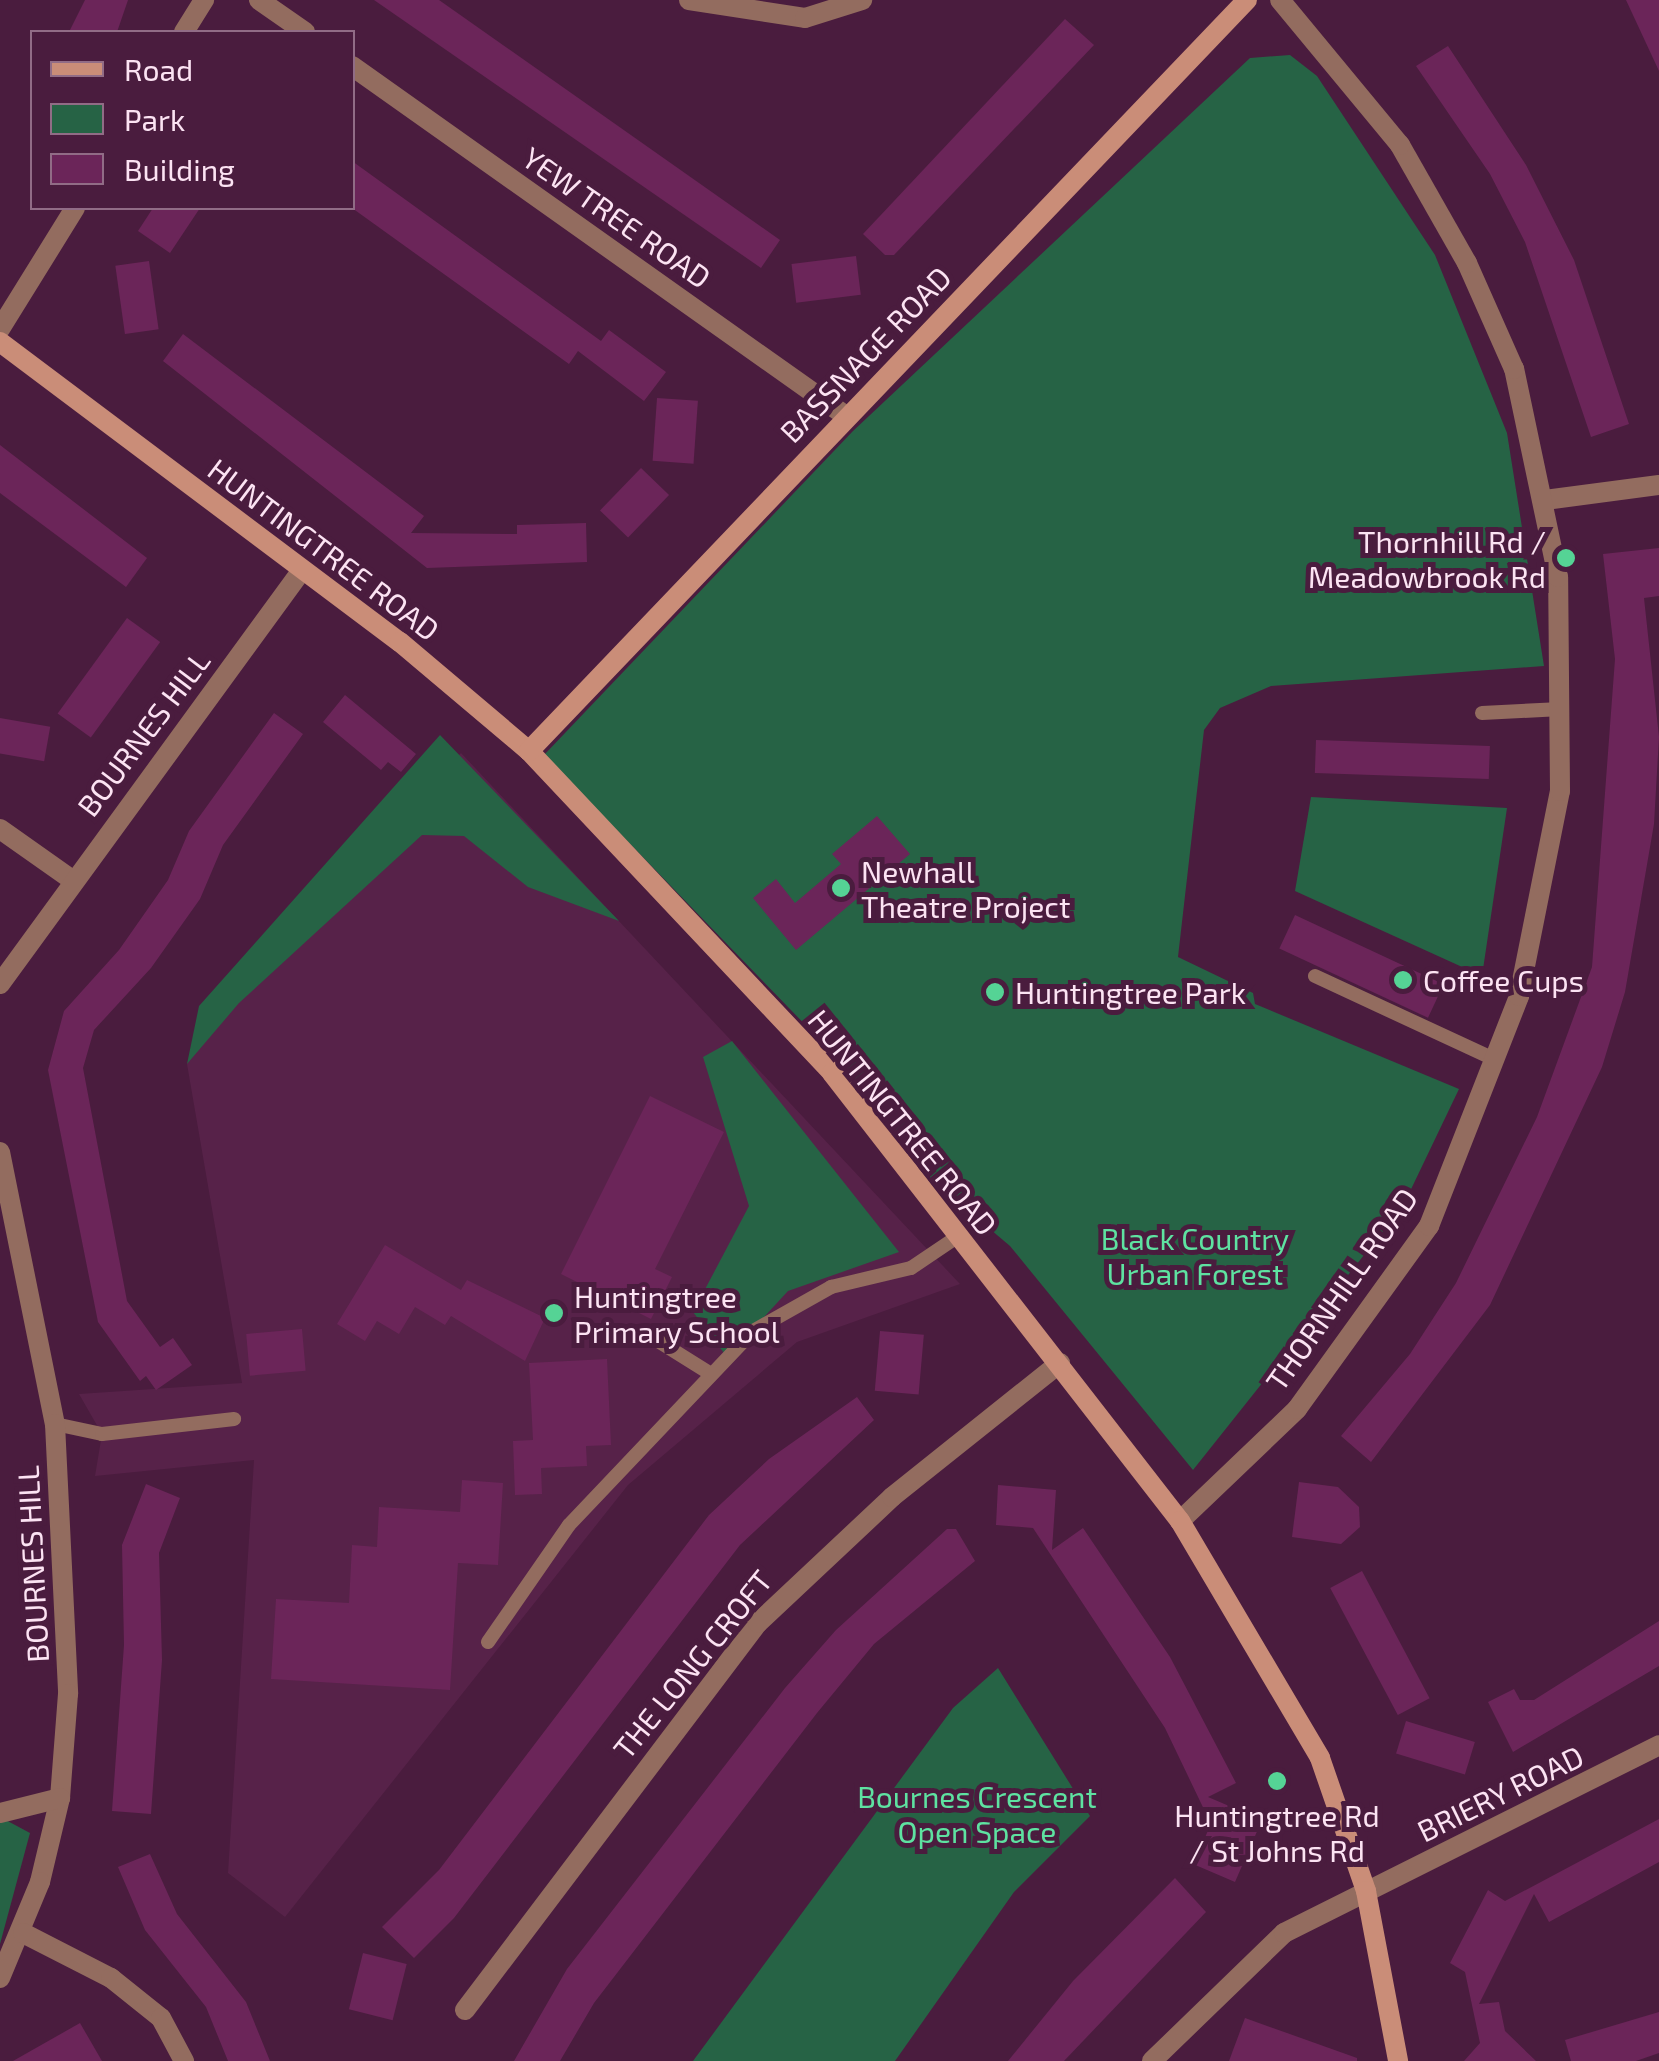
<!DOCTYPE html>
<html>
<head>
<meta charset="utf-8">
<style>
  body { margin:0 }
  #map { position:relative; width:1659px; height:2061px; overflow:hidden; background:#4a1c3e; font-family:"Exo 2",sans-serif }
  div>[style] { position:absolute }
  .built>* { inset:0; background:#572249 }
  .green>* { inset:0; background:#266345 }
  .building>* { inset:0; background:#6b2559; transform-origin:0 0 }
  .lane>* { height:14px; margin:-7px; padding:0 7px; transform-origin:7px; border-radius:7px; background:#936c5f }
  .street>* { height:20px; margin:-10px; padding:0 10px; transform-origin:10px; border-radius:10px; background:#936c5f }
  .secondary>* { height:20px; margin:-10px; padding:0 10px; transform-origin:10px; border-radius:10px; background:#ca8d78 }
  .dots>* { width:28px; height:28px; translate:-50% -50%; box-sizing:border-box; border:5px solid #4a1c3e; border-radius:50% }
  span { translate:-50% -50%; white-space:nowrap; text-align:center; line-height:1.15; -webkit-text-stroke:10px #4a1c3e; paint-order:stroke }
  .street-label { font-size:30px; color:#fce3f3 }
  .poi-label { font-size:30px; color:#fce3f3 }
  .right { translate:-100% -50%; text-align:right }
  .left { translate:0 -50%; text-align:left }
  .park-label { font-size:30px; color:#5ee2a1 }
  .legend { position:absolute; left:30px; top:30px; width:325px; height:180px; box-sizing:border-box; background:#4a1c3e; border:2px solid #916c86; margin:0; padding:12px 18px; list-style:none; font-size:30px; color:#fce3f3 }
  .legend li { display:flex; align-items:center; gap:20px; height:50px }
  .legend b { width:50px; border:2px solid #916c86 }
</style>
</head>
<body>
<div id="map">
  <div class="built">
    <i style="clip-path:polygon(461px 753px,960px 1284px,797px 1342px,628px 1485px,285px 1917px,228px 1873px,254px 1460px,95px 1476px,102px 1434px,79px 1394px,242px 1383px,187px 1064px,204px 1015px)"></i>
  </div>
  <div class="green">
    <i style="clip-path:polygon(1290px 55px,1317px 76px,1435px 255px,1507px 433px,1544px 666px,1271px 686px,1220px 708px,1204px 730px,1178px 957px,1253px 993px,1255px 1004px,1459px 1089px,1403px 1206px,1193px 1470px,1010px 1246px,932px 1180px,849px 1070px,544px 755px,853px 431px,1250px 58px)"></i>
    <i style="clip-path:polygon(440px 735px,619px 921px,528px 887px,464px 836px,422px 835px,239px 1003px,187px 1064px,199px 1006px)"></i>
    <i style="clip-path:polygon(1311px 797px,1507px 808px,1482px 976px,1295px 891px)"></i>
    <i style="clip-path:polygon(732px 1041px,899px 1252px,788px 1291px,727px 1357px,693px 1312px,749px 1206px,703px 1057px)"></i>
    <i style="clip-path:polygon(998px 1668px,1090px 1816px,1014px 1892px,895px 2061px,693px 2061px,953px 1708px)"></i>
    <i style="clip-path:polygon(2px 1818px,30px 1833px,0 1944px,0 1819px)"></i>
  </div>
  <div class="building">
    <i style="clip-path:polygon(85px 0,128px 0,117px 32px,69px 32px)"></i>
    <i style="clip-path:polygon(374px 0,439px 0,780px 240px,761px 268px)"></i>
    <i style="clip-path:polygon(1626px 0,1659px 0,1659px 71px)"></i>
    <i style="clip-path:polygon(1065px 19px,1094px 45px,894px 255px,885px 255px,863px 234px)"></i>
    <i style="clip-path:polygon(1448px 46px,1526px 165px,1574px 260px,1629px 424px,1591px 437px,1525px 242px,1490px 174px,1416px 66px)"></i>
    <i style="clip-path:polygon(352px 161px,601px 341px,609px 330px,666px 372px,644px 401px,578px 351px,569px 364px,352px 208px)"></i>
    <i style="clip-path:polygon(153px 208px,200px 208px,170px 253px,138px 231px)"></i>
    <i style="left:856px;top:256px;width:39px;height:65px;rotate:83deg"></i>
    <i style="left:149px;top:261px;width:69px;height:34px;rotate:82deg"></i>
    <i style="clip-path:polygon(183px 334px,424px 516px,411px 533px,517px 534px,517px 525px,586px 523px,587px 562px,427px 568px,163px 361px)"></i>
    <i style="left:657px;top:398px;width:41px;height:63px;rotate:4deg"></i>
    <i style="clip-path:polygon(0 445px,147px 558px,126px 587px,0 493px)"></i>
    <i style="left:641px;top:468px;width:39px;height:59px;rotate:44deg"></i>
    <i style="clip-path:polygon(1659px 548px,1659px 596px,1644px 598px,1659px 737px,1654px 824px,1625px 992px,1602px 1067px,1490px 1305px,1371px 1462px,1341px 1436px,1410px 1354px,1456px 1283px,1537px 1117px,1592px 967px,1615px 659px,1603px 554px)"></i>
    <i style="left:127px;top:618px;width:41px;height:118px;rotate:36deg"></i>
    <i style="clip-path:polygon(345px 695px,416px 754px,401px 772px,388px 762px,381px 770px,323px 722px)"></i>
    <i style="clip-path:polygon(274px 713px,303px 734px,223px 845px,200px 899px,151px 968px,94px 1030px,83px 1068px,127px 1301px,160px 1347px,173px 1338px,192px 1365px,156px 1390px,146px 1376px,140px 1381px,98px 1322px,48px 1070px,64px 1011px,119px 950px,168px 880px,189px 831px)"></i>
    <i style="left:0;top:718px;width:51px;height:35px;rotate:10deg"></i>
    <i style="left:1316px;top:740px;width:174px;height:33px;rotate:2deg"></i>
    <i style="clip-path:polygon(877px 816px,910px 854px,796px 950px,753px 898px,776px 879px,795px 903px,841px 864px,832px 854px)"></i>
    <i style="left:1295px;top:915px;width:164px;height:37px;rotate:25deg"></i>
    <i style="clip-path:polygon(650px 1096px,724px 1132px,655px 1269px,672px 1277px,651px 1319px,561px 1274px)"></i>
    <i style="clip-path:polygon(385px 1245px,461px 1290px,467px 1280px,545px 1318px,525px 1361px,451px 1316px,445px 1325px,415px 1307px,399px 1334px,377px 1321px,365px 1341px,337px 1324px)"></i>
    <i style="left:302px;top:1329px;width:42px;height:56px;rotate:85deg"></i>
    <i style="left:880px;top:1331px;width:44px;height:60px;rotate:5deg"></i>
    <i style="clip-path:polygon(607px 1359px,611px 1445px,586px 1446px,587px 1466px,541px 1468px,542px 1494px,515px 1495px,513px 1441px,533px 1440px,529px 1363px)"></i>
    <i style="clip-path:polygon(857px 1397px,874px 1420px,740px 1545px,454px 1918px,414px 1958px,382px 1927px,439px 1870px,709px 1515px,769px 1459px)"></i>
    <i style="clip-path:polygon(462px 1480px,503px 1483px,498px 1565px,458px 1563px,450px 1690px,271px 1679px,276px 1599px,349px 1603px,352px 1545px,377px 1547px,379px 1507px,460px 1512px)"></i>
    <i style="clip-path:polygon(1299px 1482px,1338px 1487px,1359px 1507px,1360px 1527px,1341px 1544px,1292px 1537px)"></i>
    <i style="clip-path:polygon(146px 1484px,180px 1498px,159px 1553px,162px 1660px,151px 1814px,112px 1811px,124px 1645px,122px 1545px)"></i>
    <i style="clip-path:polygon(998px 1485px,1056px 1490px,1052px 1550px,1083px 1528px,1170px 1657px,1236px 1783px,1208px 1797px,1262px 1820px,1235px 1882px,1193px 1864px,1211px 1824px,1165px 1728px,1033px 1528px,996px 1525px)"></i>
    <i style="clip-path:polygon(947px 1529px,956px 1529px,975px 1561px,874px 1644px,817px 1713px,594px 2003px,560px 2061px,514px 2061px,567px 1969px,785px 1688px,836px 1630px)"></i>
    <i style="left:1362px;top:1571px;width:144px;height:36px;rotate:62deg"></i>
    <i style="clip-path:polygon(1659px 1621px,1659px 1666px,1513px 1752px,1488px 1702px,1514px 1689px,1520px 1700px,1534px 1700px)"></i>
    <i style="left:1406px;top:1721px;width:72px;height:34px;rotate:17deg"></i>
    <i style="clip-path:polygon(1659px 1819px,1659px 1862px,1549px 1922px,1534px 1894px,1479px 2004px,1499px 2002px,1505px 2031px,1536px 2061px,1464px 2061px,1480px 2043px,1465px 1972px,1450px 1963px,1488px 1890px,1505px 1901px)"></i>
    <i style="clip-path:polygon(150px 1854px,177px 1914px,246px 2002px,270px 2061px,228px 2061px,206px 2007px,145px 1930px,118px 1867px)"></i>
    <i style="clip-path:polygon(1175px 1878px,1206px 1912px,1064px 2061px,1008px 2061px,1073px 1981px)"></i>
    <i style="left:363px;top:1953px;width:45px;height:58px;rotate:14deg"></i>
    <i style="clip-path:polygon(1659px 2012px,1659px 2053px,1636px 2061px,1571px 2061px,1565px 2040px)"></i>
    <i style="clip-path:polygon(1245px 2018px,1357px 2058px,1357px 2061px,1229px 2061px)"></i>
    <i style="clip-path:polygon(80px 2023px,102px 2061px,13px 2061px)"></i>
  </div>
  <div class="lane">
    <i style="left:1482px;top:713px;width:79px;rotate:-2.9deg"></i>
    <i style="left:1315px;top:976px;width:200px;rotate:24.9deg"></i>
    <i style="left:655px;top:1339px;width:66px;rotate:32deg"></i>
    <i style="left:55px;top:1424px;width:48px;rotate:12deg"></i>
    <i style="left:102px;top:1434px;width:133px;rotate:-6.5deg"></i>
    <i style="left:488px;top:1642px;width:142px;rotate:-55.3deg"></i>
    <i style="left:569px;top:1525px;width:267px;rotate:-46.5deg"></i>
    <i style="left:753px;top:1331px;width:90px;rotate:-29.4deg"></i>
    <i style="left:831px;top:1287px;width:82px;rotate:-13.4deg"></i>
    <i style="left:911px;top:1268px;width:55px;rotate:-34deg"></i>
  </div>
  <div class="street">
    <i style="left:259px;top:0;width:56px;rotate:34.8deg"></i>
    <i style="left:689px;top:0;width:117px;rotate:8.8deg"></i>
    <i style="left:805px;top:18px;width:60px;rotate:-17.5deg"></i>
    <i style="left:184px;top:32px;width:38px;rotate:-58deg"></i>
    <i style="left:352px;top:66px;width:605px;rotate:35.32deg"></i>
    <i style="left:0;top:329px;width:142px;rotate:-58.2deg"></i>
    <i style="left:1545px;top:500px;width:115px;rotate:-7.5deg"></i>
    <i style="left:0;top:829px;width:87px;rotate:35.2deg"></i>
    <i style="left:0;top:984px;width:512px;rotate:-53.89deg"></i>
    <i style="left:0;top:1152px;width:278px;rotate:78.6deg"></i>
    <i style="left:55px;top:1424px;width:270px;rotate:87.2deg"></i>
    <i style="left:68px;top:1694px;width:104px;rotate:94.4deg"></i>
    <i style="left:60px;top:1798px;width:86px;rotate:103.4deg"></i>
    <i style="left:40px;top:1882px;width:104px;rotate:112.6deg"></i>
    <i style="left:1180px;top:1521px;width:162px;rotate:-43.7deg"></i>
    <i style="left:1297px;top:1409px;width:226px;rotate:-54.2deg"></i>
    <i style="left:1429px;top:1226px;width:247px;rotate:-68.6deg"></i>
    <i style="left:1519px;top:996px;width:209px;rotate:-78.7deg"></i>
    <i style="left:1560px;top:791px;width:214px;rotate:-90.5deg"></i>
    <i style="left:1558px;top:577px;width:213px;rotate:-101.9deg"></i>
    <i style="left:1514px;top:369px;width:116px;rotate:-113.9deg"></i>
    <i style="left:1467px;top:263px;width:136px;rotate:-119.6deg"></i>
    <i style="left:1400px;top:145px;width:188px;rotate:-129.6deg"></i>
    <i style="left:0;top:1813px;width:62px;rotate:-14deg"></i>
    <i style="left:23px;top:1933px;width:99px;rotate:27.1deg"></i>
    <i style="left:111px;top:1978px;width:64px;rotate:38.7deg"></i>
    <i style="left:161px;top:2018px;width:49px;rotate:61.9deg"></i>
    <i style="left:465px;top:2010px;width:485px;rotate:-52.9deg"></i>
    <i style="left:758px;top:1623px;width:184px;rotate:-43.2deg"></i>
    <i style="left:892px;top:1497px;width:215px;rotate:-38.6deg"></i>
    <i style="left:1152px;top:2061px;width:184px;rotate:-44.1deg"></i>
    <i style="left:1284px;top:1933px;width:419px;rotate:-26.6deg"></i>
  </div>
  <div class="secondary">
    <i style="left:0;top:342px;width:500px;rotate:36.9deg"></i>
    <i style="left:400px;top:642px;width:169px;rotate:40.2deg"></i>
    <i style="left:529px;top:751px;width:442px;rotate:46.7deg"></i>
    <i style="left:832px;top:1073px;width:567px;rotate:52.16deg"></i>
    <i style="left:1180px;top:1521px;width:275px;rotate:59.4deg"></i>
    <i style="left:1320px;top:1758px;width:141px;rotate:70.9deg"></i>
    <i style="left:1366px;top:1891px;width:173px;rotate:79.3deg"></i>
    <i style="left:529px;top:751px;width:1039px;rotate:-46.29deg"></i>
  </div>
  <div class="dots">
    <i style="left:1566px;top:558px;background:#55d395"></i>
    <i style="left:841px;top:888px;background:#55d395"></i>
    <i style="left:1403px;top:980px;background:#55d395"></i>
    <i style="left:995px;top:992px;background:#55d395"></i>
    <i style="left:554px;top:1313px;background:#55d395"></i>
    <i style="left:1277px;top:1781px;background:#55d395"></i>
  </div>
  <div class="street-label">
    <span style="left:617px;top:217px;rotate:35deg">YEW TREE ROAD</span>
    <span style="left:865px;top:354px;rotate:-46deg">BASSNAGE ROAD</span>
    <span style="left:324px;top:549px;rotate:37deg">HUNTINGTREE ROAD</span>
    <span style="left:143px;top:733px;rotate:-53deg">BOURNES HILL</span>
    <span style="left:903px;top:1122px;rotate:51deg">HUNTINGTREE ROAD</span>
    <span style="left:1341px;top:1289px;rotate:-55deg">THORNHILL ROAD</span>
    <span style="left:32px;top:1564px;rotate:-93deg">BOURNES HILL</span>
    <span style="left:692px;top:1664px;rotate:-51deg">THE LONG CROFT</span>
    <span style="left:1500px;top:1793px;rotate:-26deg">BRIERY ROAD</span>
  </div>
  <div class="poi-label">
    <span class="right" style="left:1546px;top:558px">Thornhill Rd /<br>Meadowbrook Rd</span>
    <span class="left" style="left:861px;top:888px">Newhall<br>Theatre Project</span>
    <span class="left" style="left:1423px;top:980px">Coffee Cups</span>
    <span class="left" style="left:1015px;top:992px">Huntingtree Park</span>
    <span class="left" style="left:574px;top:1313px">Huntingtree<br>Primary School</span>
    <span style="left:1277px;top:1832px">Huntingtree Rd<br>/ St Johns Rd</span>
  </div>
  <div class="park-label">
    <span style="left:1195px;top:1255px">Black Country<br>Urban Forest</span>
    <span style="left:977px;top:1813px">Bournes Crescent<br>Open Space</span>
  </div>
  <ul class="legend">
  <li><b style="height:12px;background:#ca8d78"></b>Road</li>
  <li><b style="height:28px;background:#266345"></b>Park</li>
  <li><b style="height:28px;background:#6b2559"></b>Building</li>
  </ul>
</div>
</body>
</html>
